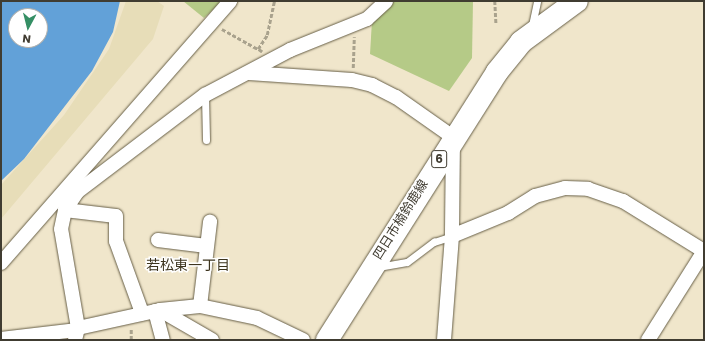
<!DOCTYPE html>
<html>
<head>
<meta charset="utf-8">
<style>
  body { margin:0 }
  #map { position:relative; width:705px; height:341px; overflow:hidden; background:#f0e6cb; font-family:Poppins,"Noto Sans JP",sans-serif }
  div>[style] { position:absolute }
  .green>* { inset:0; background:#b5ca87 }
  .sand>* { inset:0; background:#e7ddb8 }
  .water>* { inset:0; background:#62a1d8 }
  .path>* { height:2.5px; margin-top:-1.25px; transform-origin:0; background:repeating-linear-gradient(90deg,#a9a28d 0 4px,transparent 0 6px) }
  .roads { filter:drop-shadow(0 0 1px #675f47) drop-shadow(0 0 1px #675f47) }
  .service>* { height:7px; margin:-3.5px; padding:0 3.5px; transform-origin:3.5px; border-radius:3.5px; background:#fff }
  .minor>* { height:14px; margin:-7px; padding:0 7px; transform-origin:7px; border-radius:7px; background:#fff }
  .primary>* { height:22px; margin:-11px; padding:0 11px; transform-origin:11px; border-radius:11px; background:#fff }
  span { translate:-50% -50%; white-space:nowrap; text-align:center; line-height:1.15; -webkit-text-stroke:3px #fff; paint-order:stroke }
  .shield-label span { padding:1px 3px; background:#fff; border:1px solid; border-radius:3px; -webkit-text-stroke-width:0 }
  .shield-label { font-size:12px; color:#403c31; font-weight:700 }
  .street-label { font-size:13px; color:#403c31 }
  .neighbourhood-label { font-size:14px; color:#3d341e }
  .frame { position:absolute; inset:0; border:2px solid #403c31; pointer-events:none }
  .north { position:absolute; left:8px; top:8px; width:40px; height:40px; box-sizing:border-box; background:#fff; border:1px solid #b3b1ad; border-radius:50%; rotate:187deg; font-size:11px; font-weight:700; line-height:16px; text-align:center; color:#403c31 }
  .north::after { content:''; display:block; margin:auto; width:14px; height:18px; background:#358f65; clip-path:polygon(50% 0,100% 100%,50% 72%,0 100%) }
</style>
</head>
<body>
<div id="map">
  <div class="green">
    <i style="clip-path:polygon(183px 1px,222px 1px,204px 18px)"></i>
    <i style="clip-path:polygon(391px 1px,473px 1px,472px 58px,449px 91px,370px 54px,372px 21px)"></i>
  </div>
  <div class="sand">
    <i style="clip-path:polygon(126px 1px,157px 1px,164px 6px,153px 39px,1px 219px,1px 185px,64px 115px,109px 49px)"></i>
  </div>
  <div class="water">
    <i style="clip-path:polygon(evenodd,1px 1px,120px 1px,113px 32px,92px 71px,24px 159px,1px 181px,1px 1px,16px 16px,40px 16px,40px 40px,16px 40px,16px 16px)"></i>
  </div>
  <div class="path">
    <i style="left:495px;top:1px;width:22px;rotate:87deg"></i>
    <i style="left:222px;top:29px;width:41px;rotate:29.1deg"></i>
    <i style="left:262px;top:52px;width:5px;rotate:-143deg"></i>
    <i style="left:258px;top:49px;width:17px;rotate:-57deg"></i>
    <i style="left:267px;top:35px;width:35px;rotate:-78deg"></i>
    <i style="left:353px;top:68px;width:31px;rotate:-88deg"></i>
    <i style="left:131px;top:340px;width:12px;rotate:-90deg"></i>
  </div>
  <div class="roads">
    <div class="service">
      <i style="left:531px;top:30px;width:30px;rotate:-78deg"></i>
      <i style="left:205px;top:95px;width:45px;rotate:88.7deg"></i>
      <i style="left:378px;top:267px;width:29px;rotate:-10deg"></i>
      <i style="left:407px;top:262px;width:34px;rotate:-37deg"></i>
      <i style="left:434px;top:242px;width:19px;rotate:-18deg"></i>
    </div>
    <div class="minor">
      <i style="left:249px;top:73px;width:103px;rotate:3.9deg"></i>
      <i style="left:352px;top:80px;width:21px;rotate:14deg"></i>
      <i style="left:372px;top:85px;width:27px;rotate:27deg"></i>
      <i style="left:396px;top:97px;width:70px;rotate:35.1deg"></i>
      <i style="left:453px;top:137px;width:99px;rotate:90.6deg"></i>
      <i style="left:452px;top:236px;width:104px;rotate:94.4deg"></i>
      <i style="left:65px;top:210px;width:51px;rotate:6.7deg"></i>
      <i style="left:116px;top:216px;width:25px;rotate:90deg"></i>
      <i style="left:116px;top:241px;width:77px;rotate:70.1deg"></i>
      <i style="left:452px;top:236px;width:61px;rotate:-22.3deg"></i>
      <i style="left:508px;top:213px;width:32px;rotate:-32deg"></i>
      <i style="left:535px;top:196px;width:31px;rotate:-15deg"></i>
      <i style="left:565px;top:188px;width:23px;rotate:2deg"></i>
      <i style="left:588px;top:189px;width:37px;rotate:19deg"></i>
      <i style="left:623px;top:201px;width:95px;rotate:31.7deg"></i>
      <i style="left:158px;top:240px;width:49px;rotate:7deg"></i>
      <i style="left:1px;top:263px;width:348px;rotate:-48.8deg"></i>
      <i style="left:200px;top:306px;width:85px;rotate:-83.2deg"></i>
      <i style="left:160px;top:310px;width:60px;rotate:30deg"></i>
      <i style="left:155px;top:311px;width:30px;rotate:75deg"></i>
      <i style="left:78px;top:328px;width:84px;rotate:-12.4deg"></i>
      <i style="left:160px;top:310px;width:40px;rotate:-5.7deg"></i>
      <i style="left:200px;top:306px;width:58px;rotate:11.9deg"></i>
      <i style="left:257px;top:318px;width:51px;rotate:25.6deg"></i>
      <i style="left:1px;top:339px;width:77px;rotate:-6.8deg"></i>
      <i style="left:75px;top:340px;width:12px;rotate:-76deg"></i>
      <i style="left:78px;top:328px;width:100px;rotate:-99.7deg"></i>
      <i style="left:61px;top:229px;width:19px;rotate:-78deg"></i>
      <i style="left:65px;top:210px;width:22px;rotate:-56deg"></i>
      <i style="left:77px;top:192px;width:161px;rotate:-37.2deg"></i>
      <i style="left:205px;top:95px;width:96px;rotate:-27.9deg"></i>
      <i style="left:290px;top:50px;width:83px;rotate:-21.9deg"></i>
      <i style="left:367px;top:19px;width:26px;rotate:-43deg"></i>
      <i style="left:648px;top:340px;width:105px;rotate:-57.8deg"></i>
    </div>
    <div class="primary">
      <i style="left:327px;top:340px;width:317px;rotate:-57.6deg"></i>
      <i style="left:497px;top:72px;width:38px;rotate:-51deg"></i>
      <i style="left:521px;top:42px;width:69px;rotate:-36.2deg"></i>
    </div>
  </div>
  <div class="shield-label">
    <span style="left:439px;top:159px">6</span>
  </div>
  <div class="street-label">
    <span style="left:401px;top:220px;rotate:-58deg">四日市楠鈴鹿線</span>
  </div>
  <div class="neighbourhood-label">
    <span style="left:188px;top:265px">若松東一丁目</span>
  </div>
  <div class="frame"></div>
  <div class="north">N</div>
</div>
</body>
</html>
